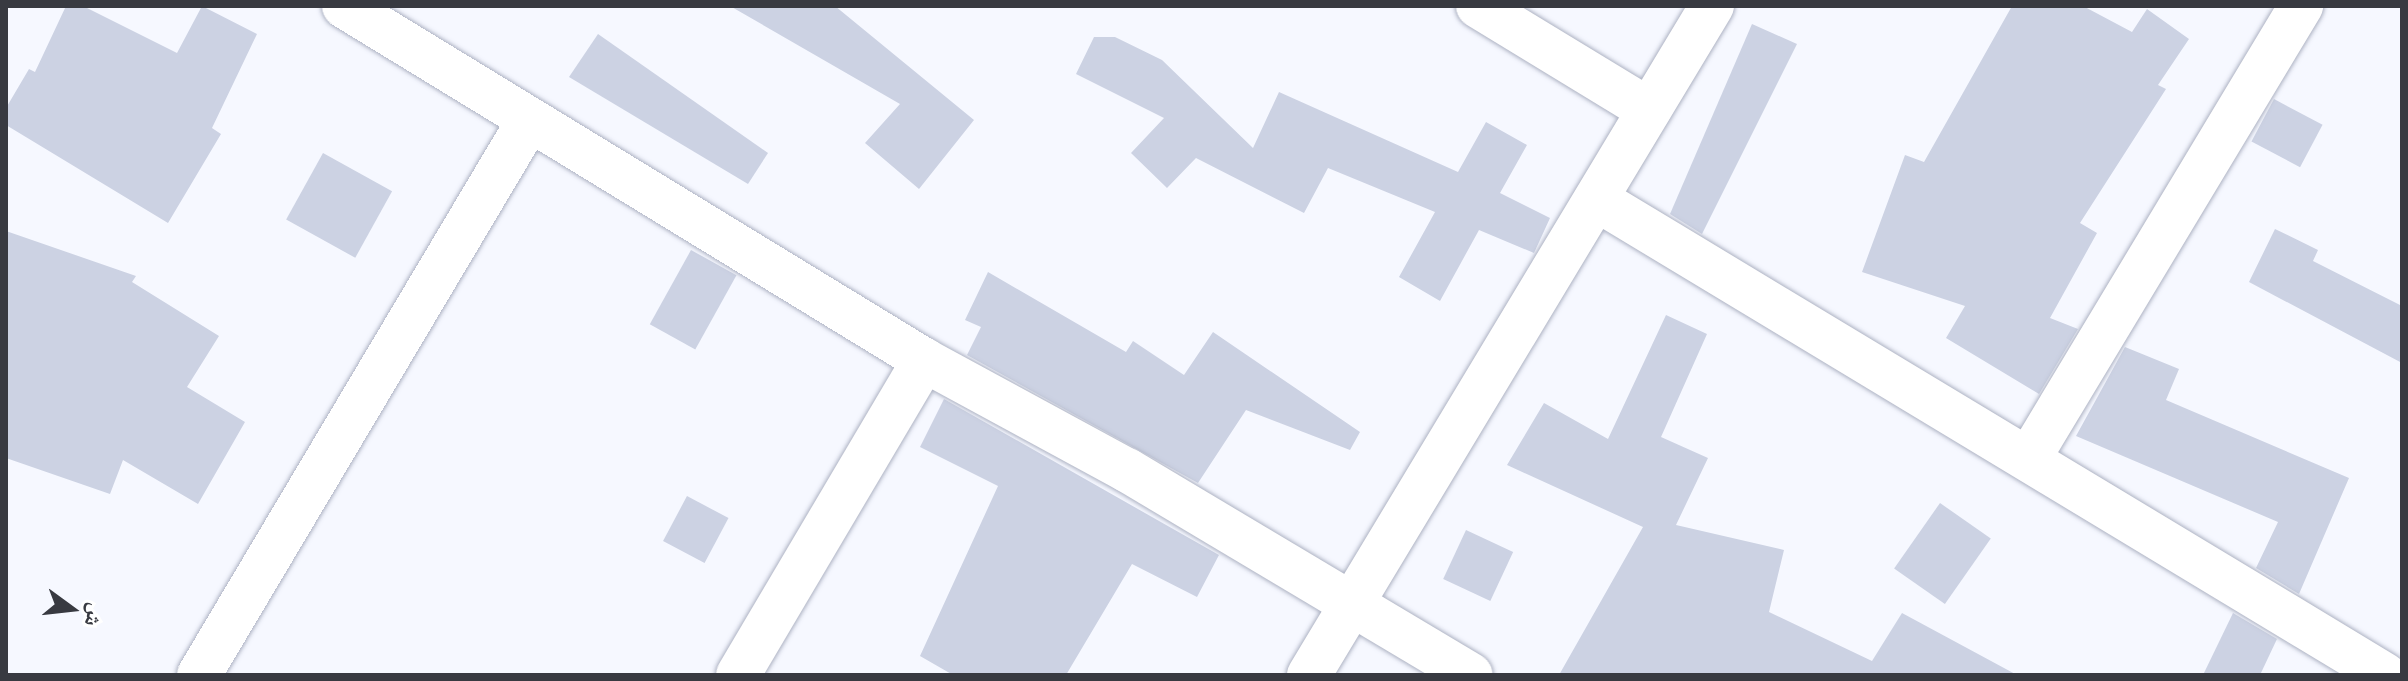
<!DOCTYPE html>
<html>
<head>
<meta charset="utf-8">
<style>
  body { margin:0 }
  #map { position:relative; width:2408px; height:681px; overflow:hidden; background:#f6f8ff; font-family:Manrope,"Noto Naskh Arabic",sans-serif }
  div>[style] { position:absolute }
  .building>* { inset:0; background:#ccd2e3; transform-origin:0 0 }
  .roads { filter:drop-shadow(0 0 2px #adb2c3) drop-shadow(0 0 2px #adb2c3) }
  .minor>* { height:44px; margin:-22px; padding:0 22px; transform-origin:22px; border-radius:22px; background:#fff }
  span { translate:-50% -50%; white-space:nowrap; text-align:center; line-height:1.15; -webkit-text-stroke:8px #fff; paint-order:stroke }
  .frame { position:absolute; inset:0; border:8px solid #383a41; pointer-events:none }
  .north { position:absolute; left:32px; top:569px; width:80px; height:80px; -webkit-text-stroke:6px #fff; paint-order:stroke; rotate:105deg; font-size:22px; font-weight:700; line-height:32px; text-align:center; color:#383a41 }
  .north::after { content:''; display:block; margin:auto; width:28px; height:36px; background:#383a41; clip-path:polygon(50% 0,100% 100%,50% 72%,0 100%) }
</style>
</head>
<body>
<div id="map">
  <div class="building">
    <i style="clip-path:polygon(66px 6px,83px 6px,177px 53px,202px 6px,257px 34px,212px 128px,221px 134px,168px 223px,6px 125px,6px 108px,29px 69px,35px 72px)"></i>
    <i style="clip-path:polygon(730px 6px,835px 6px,974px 120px,919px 189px,865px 143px,900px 104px)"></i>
    <i style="clip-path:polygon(2012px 6px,2083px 6px,2132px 32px,2147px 9px,2189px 39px,2158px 85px,2166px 89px,2080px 223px,2097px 233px,2050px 318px,2078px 329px,2039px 394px,1946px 338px,1965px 306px,1862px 272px,1905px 155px,1924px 162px)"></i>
    <i style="clip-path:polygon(1752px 24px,1797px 44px,1702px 234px,1670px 214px)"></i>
    <i style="clip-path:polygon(598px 34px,768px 153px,748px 184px,569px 77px)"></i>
    <i style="clip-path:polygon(1094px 37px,1115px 37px,1162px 60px,1253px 148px,1279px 92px,1458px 172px,1486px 122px,1527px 145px,1500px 193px,1550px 218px,1534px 253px,1479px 230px,1440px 301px,1399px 277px,1435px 212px,1328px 168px,1304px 213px,1196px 158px,1167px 188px,1131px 153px,1164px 118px,1076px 74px)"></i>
    <i style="left:2274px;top:99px;width:55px;height:48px;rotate:28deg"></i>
    <i style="left:323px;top:153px;width:79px;height:76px;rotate:29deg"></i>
    <i style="clip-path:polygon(2275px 229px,2318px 250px,2313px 261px,2402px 306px,2402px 363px,2249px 282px)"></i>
    <i style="clip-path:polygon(6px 231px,136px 276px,132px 282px,219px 336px,187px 387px,245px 422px,198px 504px,123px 460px,110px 494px,6px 458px)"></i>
    <i style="left:691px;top:250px;width:52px;height:85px;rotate:29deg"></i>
    <i style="clip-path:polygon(988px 272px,1126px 352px,1133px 341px,1184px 375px,1213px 332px,1360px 432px,1350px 450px,1246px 410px,1198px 483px,967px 355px,981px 327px,965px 320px)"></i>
    <i style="clip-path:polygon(1666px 315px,1707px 334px,1661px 437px,1708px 458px,1676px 525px,1784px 550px,1769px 612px,1872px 661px,1902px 613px,2017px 675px,1559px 675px,1643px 527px,1507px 465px,1544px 403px,1608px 439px)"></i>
    <i style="clip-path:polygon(2125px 347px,2179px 369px,2166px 400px,2349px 478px,2299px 594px,2256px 568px,2278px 522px,2076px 436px)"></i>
    <i style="clip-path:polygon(944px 399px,1219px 555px,1197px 597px,1132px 564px,1066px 675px,953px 675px,920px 656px,998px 486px,920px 447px)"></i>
    <i style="left:687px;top:496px;width:47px;height:51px;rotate:28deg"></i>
    <i style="left:1940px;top:503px;width:62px;height:80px;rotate:35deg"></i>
    <i style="left:1466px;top:530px;width:52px;height:54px;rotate:25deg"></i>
    <i style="clip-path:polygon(2233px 613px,2277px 639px,2260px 675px,2203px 675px)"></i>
  </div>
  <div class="roads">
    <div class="minor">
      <i style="left:344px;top:6px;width:679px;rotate:31.4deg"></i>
      <i style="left:924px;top:360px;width:231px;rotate:28.5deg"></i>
      <i style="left:1127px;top:470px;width:400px;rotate:30.8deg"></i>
      <i style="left:1478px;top:6px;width:200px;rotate:31.3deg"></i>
      <i style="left:1596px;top:199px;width:921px;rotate:31.1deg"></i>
      <i style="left:2029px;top:458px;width:528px;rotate:-58.96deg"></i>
      <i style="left:199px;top:675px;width:643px;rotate:-59.25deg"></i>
      <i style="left:738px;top:675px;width:366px;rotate:-59.4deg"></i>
      <i style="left:1309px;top:675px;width:781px;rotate:-58.94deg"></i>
    </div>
  </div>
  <div class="frame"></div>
  <div class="north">ش</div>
</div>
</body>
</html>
